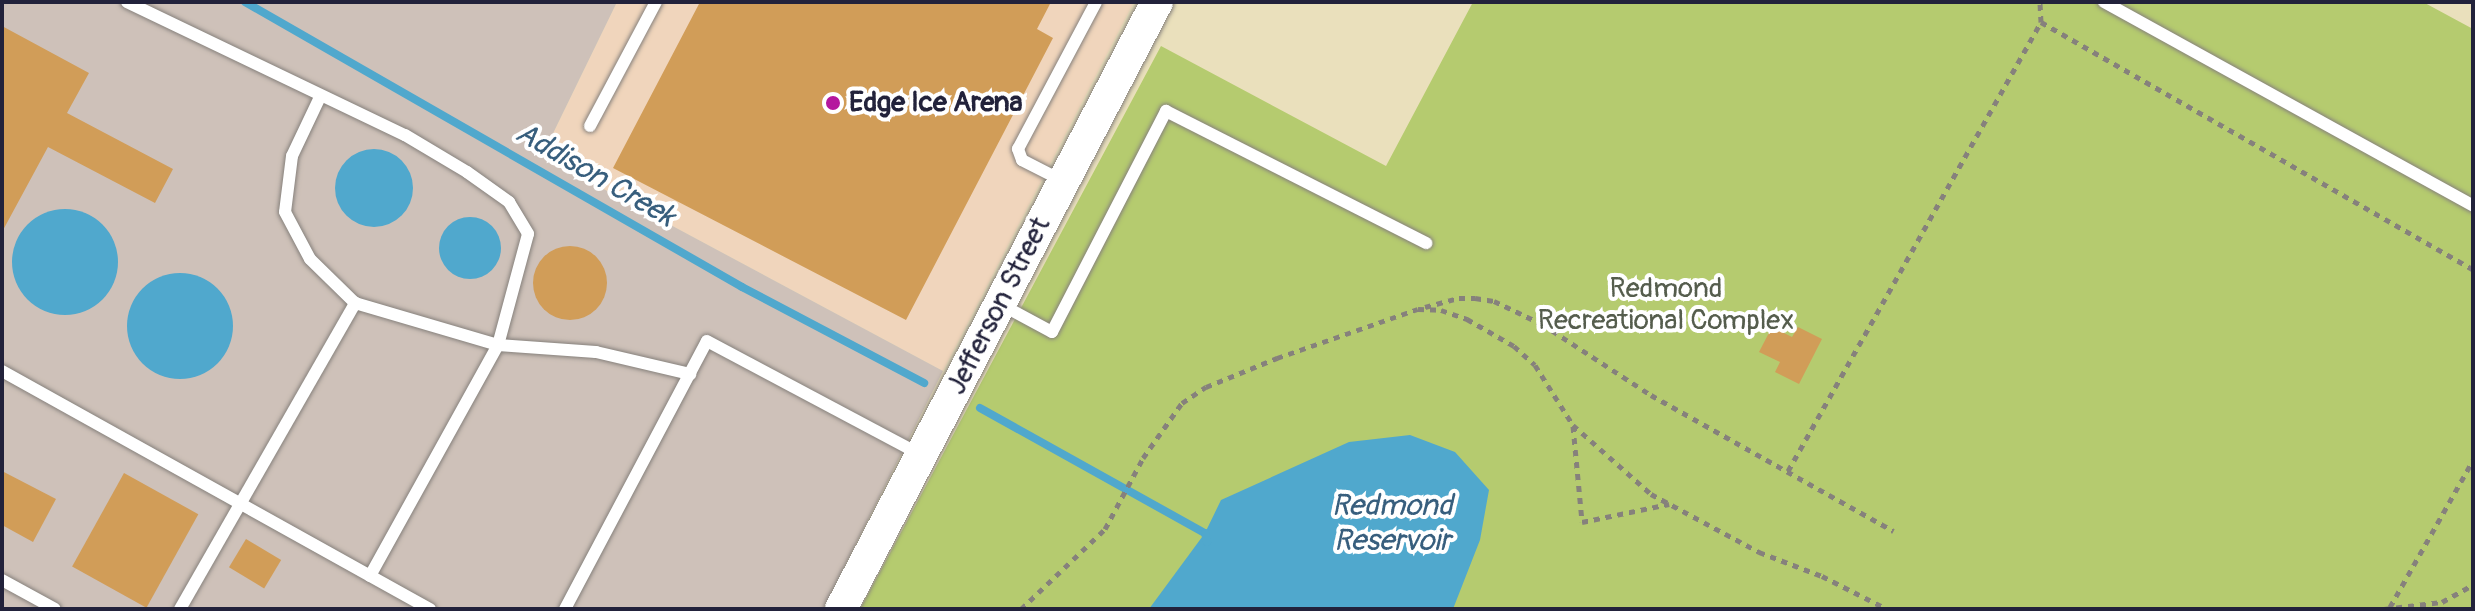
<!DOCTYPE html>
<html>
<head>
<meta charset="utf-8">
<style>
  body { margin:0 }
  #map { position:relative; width:2475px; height:611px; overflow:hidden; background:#eae0bc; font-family:Pangolin,sans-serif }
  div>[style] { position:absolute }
  .built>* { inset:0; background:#f0d5bc }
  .industrial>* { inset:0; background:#cec1b9 }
  .green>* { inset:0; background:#b5cb6f }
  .water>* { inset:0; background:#50a8cd }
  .round { border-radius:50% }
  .stream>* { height:8px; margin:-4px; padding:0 4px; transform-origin:4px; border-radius:4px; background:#50a8cd }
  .building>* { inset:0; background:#d19d58; transform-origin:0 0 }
  .path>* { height:5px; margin-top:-2.5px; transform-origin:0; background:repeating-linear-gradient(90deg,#86817c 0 6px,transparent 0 12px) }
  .roads { filter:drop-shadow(0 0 2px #86817c) drop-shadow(0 0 2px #86817c) }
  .lane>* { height:12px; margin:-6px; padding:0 6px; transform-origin:6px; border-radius:6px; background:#fff }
  .secondary>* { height:32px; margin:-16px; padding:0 16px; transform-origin:16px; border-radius:16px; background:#fff }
  .dots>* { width:22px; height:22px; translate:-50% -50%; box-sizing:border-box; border:4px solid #fff; border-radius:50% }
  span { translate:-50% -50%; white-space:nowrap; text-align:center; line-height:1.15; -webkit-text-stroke:8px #fff; paint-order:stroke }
  .poi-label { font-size:28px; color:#22223b; font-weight:700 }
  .left { translate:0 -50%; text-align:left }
  .park-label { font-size:28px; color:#555d4d }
  .street-label { font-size:28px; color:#22223b }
  .water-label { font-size:30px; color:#375e7d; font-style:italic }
  .frame { position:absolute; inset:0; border:4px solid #22223b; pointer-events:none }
</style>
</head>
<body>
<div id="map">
  <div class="built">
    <i style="clip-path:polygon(617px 2px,1134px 2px,943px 371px,542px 156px)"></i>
  </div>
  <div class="industrial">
    <i style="clip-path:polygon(2px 2px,617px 2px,542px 156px,943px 371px,823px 609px,2px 609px)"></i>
  </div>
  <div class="green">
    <i style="clip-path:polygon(1473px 2px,2423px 2px,2473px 29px,2473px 609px,860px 609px,1161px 46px,1386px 166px)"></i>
  </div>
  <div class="water">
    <i class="round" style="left:335px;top:149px;width:78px;height:78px"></i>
    <i class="round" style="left:12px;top:209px;width:106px;height:106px"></i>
    <i class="round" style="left:439px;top:217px;width:62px;height:62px"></i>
    <i class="round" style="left:127px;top:273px;width:106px;height:106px"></i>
    <i style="clip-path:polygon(1410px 435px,1455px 452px,1489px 490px,1480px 540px,1453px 609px,1149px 609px,1205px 533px,1221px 500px,1349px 442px)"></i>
  </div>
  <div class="stream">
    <i style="left:245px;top:2px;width:573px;rotate:29.83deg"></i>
    <i style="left:742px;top:287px;width:206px;rotate:27.8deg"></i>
    <i style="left:980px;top:408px;width:257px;rotate:29.1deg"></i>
    <i style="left:1205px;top:533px;width:9px;rotate:77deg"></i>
  </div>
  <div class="building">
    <i style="clip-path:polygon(700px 2px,1051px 2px,1037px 29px,1053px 38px,906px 320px,613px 168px)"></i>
    <i style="clip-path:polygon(2px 26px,89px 73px,67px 113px,173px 169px,155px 203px,48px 147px,2px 232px)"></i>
    <i class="round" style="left:533px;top:246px;width:74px;height:74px"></i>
    <i style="clip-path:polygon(1772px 327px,1792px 337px,1798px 327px,1822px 339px,1799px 384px,1775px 372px,1780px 362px,1759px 352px)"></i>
    <i style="clip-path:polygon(2px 471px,56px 499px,33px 542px,2px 525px)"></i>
    <i style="left:124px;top:473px;width:85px;height:107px;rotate:29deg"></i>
    <i style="left:246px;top:539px;width:41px;height:33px;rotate:31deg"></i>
  </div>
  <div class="path">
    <i style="left:2041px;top:22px;width:498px;rotate:29.8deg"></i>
    <i style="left:1425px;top:307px;width:35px;rotate:-15deg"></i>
    <i style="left:1459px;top:298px;width:16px"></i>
    <i style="left:1475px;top:298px;width:19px;rotate:9deg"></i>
    <i style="left:1494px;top:301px;width:53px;rotate:25.6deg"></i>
    <i style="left:1542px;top:324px;width:130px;rotate:33.1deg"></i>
    <i style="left:1651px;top:395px;width:278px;rotate:29.3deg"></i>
    <i style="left:1573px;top:426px;width:96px;rotate:84.6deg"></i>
    <i style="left:1582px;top:522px;width:89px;rotate:-11.7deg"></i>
    <i style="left:1788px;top:471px;width:515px;rotate:-60.6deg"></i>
    <i style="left:2041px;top:22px;width:20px;rotate:-93deg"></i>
    <i style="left:2390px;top:607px;width:169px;rotate:-60.5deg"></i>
    <i style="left:1021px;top:609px;width:116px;rotate:-43.6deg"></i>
    <i style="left:1105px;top:529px;width:81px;rotate:-61.8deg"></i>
    <i style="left:1143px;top:458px;width:67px;rotate:-54.7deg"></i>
    <i style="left:1182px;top:403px;width:29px;rotate:-34deg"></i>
    <i style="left:1206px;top:387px;width:77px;rotate:-22.2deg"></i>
    <i style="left:1277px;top:358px;width:149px;rotate:-19.2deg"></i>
    <i style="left:1418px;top:309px;width:23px;rotate:2deg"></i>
    <i style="left:1441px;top:310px;width:28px;rotate:19deg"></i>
    <i style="left:1467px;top:319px;width:54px;rotate:29.9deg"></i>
    <i style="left:1514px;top:346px;width:28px;rotate:42deg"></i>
    <i style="left:1535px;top:365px;width:71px;rotate:57.7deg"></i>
    <i style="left:1573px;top:425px;width:104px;rotate:41.5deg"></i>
    <i style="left:1651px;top:494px;width:123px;rotate:28.2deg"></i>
    <i style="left:1759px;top:552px;width:67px;rotate:20.9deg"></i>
    <i style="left:1822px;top:576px;width:73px;rotate:26.9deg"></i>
    <i style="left:2384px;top:609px;width:58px;rotate:-6.9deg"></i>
    <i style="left:2442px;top:602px;width:35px;rotate:-29deg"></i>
  </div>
  <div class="roads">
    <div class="lane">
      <i style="left:127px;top:2px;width:308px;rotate:25.6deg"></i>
      <i style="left:405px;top:135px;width:72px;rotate:30.8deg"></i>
      <i style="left:467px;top:172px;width:52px;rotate:35.5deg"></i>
      <i style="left:509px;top:202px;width:37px;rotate:59deg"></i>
      <i style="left:528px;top:234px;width:115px;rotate:105.1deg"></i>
      <i style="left:498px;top:345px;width:264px;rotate:119deg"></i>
      <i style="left:2104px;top:2px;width:422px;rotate:28.9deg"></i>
      <i style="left:320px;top:97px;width:65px;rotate:115.4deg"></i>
      <i style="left:292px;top:156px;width:56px;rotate:97.1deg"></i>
      <i style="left:285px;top:212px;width:53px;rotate:62deg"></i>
      <i style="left:310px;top:259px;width:63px;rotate:44.4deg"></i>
      <i style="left:590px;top:126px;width:140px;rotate:-62deg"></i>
      <i style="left:1063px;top:181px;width:46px;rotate:-152.9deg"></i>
      <i style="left:1022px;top:160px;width:12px;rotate:-110deg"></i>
      <i style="left:1018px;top:149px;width:166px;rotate:-62deg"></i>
      <i style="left:1000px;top:304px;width:59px;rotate:28.3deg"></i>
      <i style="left:1052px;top:332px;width:249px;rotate:-62.7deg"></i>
      <i style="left:1166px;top:111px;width:292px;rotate:26.9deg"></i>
      <i style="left:2px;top:371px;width:490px;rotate:29.1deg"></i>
      <i style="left:2px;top:580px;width:60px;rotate:28.7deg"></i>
      <i style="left:180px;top:609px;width:353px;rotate:-60.2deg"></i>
      <i style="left:355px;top:303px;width:149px;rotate:16.4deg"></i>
      <i style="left:498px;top:345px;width:98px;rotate:4.1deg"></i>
      <i style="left:596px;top:352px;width:97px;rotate:13.2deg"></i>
      <i style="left:565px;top:609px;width:303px;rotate:-62.1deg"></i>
      <i style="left:707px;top:341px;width:242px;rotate:28deg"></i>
    </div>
    <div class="secondary">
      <i style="left:841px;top:609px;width:684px;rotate:-62.5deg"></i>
    </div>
  </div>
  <div class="dots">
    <i style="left:833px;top:103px;background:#b5179e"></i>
  </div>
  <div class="poi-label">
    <span class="left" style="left:849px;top:103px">Edge Ice Arena</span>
  </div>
  <div class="park-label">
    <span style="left:1666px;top:305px">Redmond<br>Recreational Complex</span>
  </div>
  <div class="street-label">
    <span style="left:999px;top:306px;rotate:-63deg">Jefferson Street</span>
  </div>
  <div class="water-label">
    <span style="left:595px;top:175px;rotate:30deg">Addison Creek</span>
    <span style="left:1392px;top:523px">Redmond<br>Reservoir</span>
  </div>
  <div class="frame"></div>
</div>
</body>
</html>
